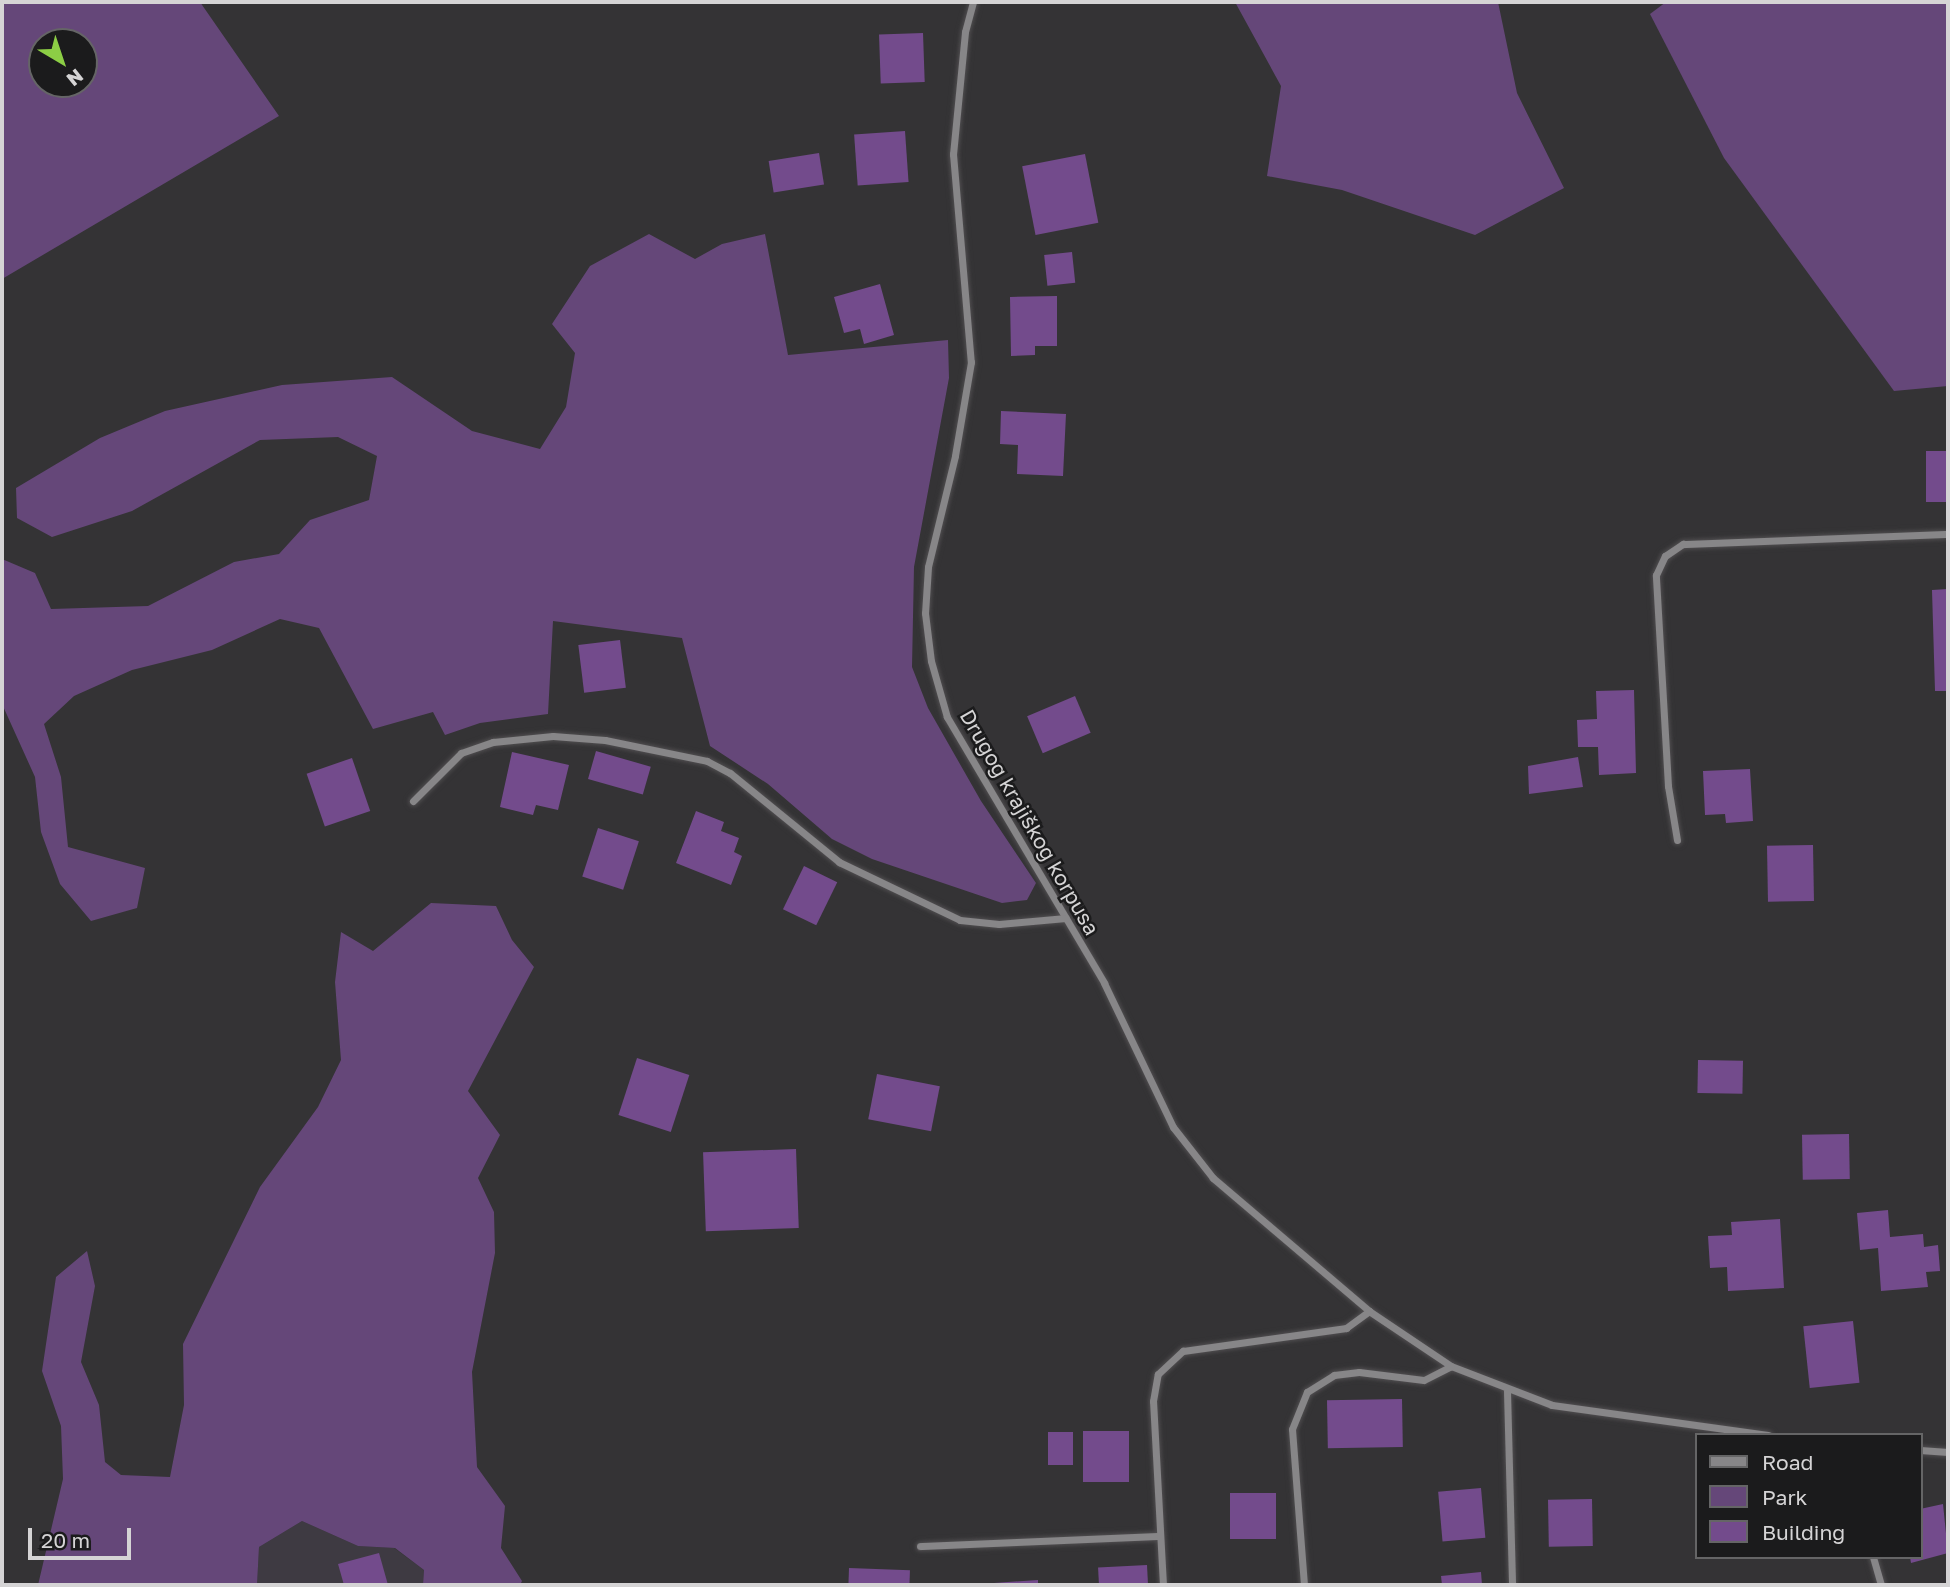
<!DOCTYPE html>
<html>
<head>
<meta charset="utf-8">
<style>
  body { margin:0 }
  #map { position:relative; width:1950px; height:1587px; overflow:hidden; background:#343335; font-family:"Golos Text",sans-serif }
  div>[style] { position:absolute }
  .built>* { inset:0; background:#3e3a42 }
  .green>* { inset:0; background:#654779 }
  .building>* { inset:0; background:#734b8c; transform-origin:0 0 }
  .roads { filter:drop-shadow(0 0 2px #504e50) drop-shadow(0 0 2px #504e50) }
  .street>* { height:7px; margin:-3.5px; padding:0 3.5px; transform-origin:3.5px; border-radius:3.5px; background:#878688 }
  span { translate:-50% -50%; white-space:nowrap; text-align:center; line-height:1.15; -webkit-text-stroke:5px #1b1b1c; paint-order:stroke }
  .street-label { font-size:21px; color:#d5d4d5 }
  .frame { position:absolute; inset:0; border:4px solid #d5d4d5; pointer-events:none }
  .legend { position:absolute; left:1695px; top:1433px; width:228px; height:126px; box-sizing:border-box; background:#1b1b1c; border:2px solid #656566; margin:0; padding:9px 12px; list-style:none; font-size:21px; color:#d5d4d5 }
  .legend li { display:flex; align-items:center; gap:14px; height:35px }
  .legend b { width:35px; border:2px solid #656566 }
  .north { position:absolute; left:28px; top:28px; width:70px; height:70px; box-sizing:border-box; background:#1b1b1c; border:2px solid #656566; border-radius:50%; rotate:141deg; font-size:19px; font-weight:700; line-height:28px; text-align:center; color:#d5d4d5 }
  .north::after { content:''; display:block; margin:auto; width:24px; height:32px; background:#8cce45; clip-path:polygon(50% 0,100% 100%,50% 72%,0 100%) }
  .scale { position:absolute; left:28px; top:1528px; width:103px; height:32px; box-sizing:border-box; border:4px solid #d5d4d5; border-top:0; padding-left:9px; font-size:21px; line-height:24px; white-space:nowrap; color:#d5d4d5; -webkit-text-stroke:5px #1b1b1c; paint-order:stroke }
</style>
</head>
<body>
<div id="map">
  <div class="built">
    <i style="clip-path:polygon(302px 1521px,358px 1546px,394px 1548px,424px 1570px,423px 1585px,257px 1585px,259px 1547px)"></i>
  </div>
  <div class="green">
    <i style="clip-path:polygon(evenodd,2px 2px,200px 2px,279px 116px,2px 279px,2px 2px,84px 42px,84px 84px,42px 84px,42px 42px,84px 42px)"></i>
    <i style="clip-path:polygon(1235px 2px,1498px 2px,1517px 93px,1564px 188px,1475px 235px,1342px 190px,1267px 176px,1281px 86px)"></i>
    <i style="clip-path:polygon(1666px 2px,1948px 2px,1948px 386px,1894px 391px,1724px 158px,1650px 14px)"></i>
    <i style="clip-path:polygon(649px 234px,695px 259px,722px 244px,765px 234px,788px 355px,948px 340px,949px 378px,914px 567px,912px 667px,928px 708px,981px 801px,1036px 883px,1027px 900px,1002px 903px,872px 859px,832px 839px,768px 784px,710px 746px,682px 638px,553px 621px,548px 714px,480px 723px,445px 735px,433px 712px,373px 729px,319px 628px,280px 619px,212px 650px,132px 670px,74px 696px,44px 724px,61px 777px,68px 847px,145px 868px,137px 908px,91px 921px,60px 884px,41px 832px,35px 777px,2px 704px,2px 559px,35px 573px,51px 609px,148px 606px,234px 562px,279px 554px,310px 520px,369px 500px,377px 456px,338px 437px,260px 440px,132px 511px,52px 537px,17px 518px,16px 488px,100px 438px,165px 411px,282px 385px,392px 377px,472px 431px,540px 449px,566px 407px,575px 353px,552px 324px,590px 266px)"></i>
    <i style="clip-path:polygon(431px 903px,496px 906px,512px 940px,534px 967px,468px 1091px,500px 1135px,478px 1178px,494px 1212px,495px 1253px,472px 1372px,477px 1467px,505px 1506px,501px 1548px,522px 1581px,520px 1585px,423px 1585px,424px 1570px,395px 1548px,358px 1546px,302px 1521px,259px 1547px,257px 1585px,38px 1585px,63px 1479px,61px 1426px,42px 1371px,56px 1277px,87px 1251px,95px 1286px,81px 1362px,99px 1405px,105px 1462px,121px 1475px,170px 1477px,184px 1405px,183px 1344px,260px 1187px,318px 1107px,341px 1060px,335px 982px,341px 932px,373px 951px)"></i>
  </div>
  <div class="building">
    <i style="left:923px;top:33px;width:49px;height:44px;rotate:88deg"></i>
    <i style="left:905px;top:131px;width:51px;height:51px;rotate:86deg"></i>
    <i style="left:819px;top:153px;width:32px;height:51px;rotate:81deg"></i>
    <i style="left:1085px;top:154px;width:70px;height:64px;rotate:79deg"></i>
    <i style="left:1072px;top:252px;width:31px;height:28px;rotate:84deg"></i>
    <i style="clip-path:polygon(880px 284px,894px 335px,864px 344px,860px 329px,844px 333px,834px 297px)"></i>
    <i style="clip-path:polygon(1057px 296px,1057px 346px,1035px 346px,1035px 355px,1011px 356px,1010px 297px)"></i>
    <i style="clip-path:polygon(1001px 411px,1066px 414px,1063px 476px,1017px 474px,1018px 445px,1000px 444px)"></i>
    <i style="left:1948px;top:451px;width:51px;height:22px;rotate:90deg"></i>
    <i style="clip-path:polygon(1948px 589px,1948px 691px,1935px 691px,1932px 590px)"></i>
    <i style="left:620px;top:640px;width:48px;height:42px;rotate:83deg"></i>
    <i style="clip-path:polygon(1634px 690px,1636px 773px,1599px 775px,1598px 747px,1578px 747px,1577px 720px,1597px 719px,1596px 691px)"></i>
    <i style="left:1075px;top:696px;width:40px;height:52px;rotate:67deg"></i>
    <i style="left:596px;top:751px;width:57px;height:29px;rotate:16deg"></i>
    <i style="clip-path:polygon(512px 752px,569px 765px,558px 810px,536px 805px,533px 815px,500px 807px)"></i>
    <i style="clip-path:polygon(1578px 757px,1583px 787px,1529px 794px,1528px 766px)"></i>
    <i style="left:352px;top:758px;width:56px;height:48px;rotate:71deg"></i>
    <i style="clip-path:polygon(1750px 769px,1753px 821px,1726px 823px,1725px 814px,1705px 815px,1703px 771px)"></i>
    <i style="clip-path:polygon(696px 811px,724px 822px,721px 831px,739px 838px,734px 852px,742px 856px,731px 885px,676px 863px)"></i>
    <i style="left:598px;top:828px;width:43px;height:51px;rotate:18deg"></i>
    <i style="left:1813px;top:845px;width:56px;height:46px;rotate:89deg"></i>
    <i style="left:804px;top:866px;width:37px;height:48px;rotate:26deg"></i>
    <i style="left:637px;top:1058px;width:55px;height:60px;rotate:18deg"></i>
    <i style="left:1698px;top:1060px;width:45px;height:33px;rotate:1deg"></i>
    <i style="left:877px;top:1074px;width:64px;height:46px;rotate:11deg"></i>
    <i style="left:1849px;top:1134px;width:45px;height:47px;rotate:89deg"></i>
    <i style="left:796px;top:1149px;width:79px;height:93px;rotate:88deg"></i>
    <i style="clip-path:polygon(1888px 1210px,1890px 1237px,1923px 1234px,1924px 1247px,1938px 1245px,1940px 1271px,1926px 1272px,1928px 1287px,1881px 1291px,1878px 1248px,1860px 1250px,1857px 1213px)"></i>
    <i style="clip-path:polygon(1780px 1219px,1784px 1288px,1728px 1291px,1727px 1267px,1710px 1268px,1708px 1236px,1732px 1235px,1731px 1222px)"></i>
    <i style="left:1853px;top:1321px;width:62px;height:50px;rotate:84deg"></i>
    <i style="left:1402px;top:1399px;width:48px;height:75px;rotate:89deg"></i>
    <i style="left:1083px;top:1431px;width:46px;height:51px"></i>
    <i style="left:1048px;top:1432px;width:25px;height:33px"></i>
    <i style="left:1481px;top:1488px;width:50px;height:43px;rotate:85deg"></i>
    <i style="left:1230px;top:1493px;width:46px;height:46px"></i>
    <i style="left:1592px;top:1499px;width:47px;height:44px;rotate:89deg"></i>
    <i style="clip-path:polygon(1943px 1504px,1948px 1553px,1911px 1563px,1910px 1557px,1920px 1557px,1920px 1509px)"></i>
    <i style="clip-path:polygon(379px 1553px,388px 1585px,344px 1585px,338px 1564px)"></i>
    <i style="left:1147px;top:1565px;width:20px;height:49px;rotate:87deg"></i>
    <i style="left:849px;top:1568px;width:61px;height:17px;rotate:2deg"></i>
    <i style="clip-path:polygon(1481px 1572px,1482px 1585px,1442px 1585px,1441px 1576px)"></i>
    <i style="clip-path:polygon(1038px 1580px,1038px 1585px,994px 1585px,994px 1583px)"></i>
  </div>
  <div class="roads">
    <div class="street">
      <i style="left:973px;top:2px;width:31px;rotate:105deg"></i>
      <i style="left:965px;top:32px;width:123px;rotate:95.6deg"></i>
      <i style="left:953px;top:154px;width:209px;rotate:85.1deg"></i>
      <i style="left:971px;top:362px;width:95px;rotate:99.7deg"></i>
      <i style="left:955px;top:456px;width:114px;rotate:103.7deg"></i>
      <i style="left:928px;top:567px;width:46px;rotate:93.7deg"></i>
      <i style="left:925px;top:613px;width:48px;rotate:82.9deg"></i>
      <i style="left:931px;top:661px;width:58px;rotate:74.1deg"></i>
      <i style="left:947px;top:717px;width:309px;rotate:59.4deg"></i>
      <i style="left:1104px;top:983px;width:160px;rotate:64.4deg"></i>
      <i style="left:1173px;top:1127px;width:65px;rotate:51.9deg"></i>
      <i style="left:1213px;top:1178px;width:205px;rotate:40.4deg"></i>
      <i style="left:1369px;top:1311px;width:99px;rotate:33.9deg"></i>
      <i style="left:1451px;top:1366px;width:108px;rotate:21.1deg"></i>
      <i style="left:1552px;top:1405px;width:218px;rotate:7.9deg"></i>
      <i style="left:413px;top:801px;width:68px;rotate:-45deg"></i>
      <i style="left:461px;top:753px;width:34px;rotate:-19deg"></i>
      <i style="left:493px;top:742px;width:60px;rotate:-5.7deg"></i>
      <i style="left:553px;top:736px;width:52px;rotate:4.4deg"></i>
      <i style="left:605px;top:740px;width:104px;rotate:11.6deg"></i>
      <i style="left:707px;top:761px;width:26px;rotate:28deg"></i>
      <i style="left:730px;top:773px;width:141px;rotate:39.2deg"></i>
      <i style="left:839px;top:862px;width:134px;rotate:25.6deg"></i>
      <i style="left:960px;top:920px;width:39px;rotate:6deg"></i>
      <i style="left:999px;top:924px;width:67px;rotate:-5.1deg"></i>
      <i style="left:1677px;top:840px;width:55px;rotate:-99.5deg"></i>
      <i style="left:1668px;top:786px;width:211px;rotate:-93.3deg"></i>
      <i style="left:1656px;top:575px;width:21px;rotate:-65deg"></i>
      <i style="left:1665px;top:556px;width:22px;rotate:-34deg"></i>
      <i style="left:1683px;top:544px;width:265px;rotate:-2.2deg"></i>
      <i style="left:1507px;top:1391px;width:194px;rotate:88.5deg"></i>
      <i style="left:1920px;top:1450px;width:28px;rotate:4deg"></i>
      <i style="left:920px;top:1546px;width:240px;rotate:-2.4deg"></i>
      <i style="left:1873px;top:1557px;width:29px;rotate:74deg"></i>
      <i style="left:1163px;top:1585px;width:184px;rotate:-93.1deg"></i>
      <i style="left:1153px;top:1401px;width:27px;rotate:-80deg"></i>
      <i style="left:1158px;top:1374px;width:34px;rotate:-43deg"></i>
      <i style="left:1183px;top:1351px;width:165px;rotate:-8deg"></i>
      <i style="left:1346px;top:1328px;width:29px;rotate:-36deg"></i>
      <i style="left:1304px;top:1585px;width:156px;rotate:-94.4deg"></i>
      <i style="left:1292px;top:1429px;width:40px;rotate:-68deg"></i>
      <i style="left:1307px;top:1392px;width:32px;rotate:-32deg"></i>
      <i style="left:1334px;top:1375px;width:25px;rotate:-7deg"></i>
      <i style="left:1359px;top:1372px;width:65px;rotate:7deg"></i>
      <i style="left:1424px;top:1380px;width:30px;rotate:-27deg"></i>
    </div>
  </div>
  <div class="street-label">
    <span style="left:1030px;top:822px;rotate:60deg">Drugog krajiškog korpusa</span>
  </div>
  <div class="frame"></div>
  <ul class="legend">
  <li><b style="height:9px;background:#878688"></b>Road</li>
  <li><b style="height:19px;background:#654779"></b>Park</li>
  <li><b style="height:19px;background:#734b8c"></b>Building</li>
  </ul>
  <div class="north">N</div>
  <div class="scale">20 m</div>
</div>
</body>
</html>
